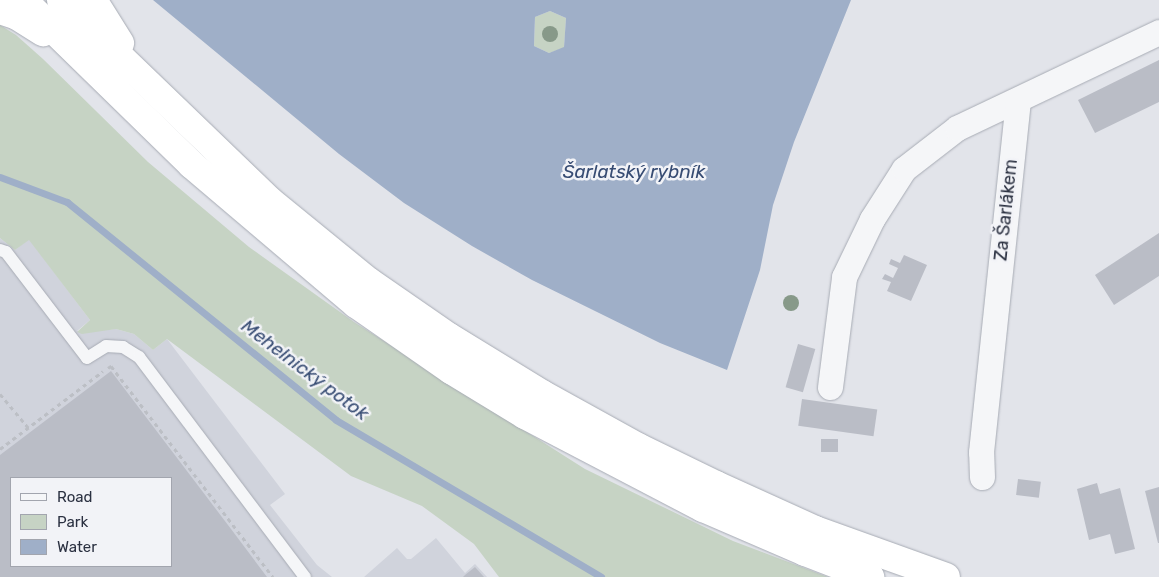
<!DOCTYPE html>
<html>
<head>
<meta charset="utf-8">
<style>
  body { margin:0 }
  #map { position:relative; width:1159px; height:577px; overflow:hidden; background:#e2e4ea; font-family:Rubik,sans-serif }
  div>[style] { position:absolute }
  .built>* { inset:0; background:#d0d3dc }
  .green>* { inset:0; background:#c6d3c4 }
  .water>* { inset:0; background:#9fafc8 }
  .stream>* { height:7px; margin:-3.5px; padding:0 3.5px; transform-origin:3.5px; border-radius:3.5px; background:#9fafc8 }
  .building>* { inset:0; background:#babdc6; transform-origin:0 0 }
  .path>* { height:3px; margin-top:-1.5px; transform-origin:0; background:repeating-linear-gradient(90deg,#bcbfc5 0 4px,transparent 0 8px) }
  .roads { filter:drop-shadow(0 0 1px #a7abb4) drop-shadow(0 0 1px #a7abb4) }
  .service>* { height:12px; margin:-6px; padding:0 6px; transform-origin:6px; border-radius:6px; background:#f5f6f8 }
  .minor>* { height:25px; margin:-12.5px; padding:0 12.5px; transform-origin:12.5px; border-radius:12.5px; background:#f5f6f8 }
  .trunk>* { height:28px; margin:-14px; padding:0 14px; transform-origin:14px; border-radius:14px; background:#fff }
  .trees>* { width:16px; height:16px; margin:-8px; border-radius:50%; background:#879989 }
  span { translate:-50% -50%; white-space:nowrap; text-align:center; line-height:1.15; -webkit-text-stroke:5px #f2f3f7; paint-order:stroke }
  .street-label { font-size:18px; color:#2b3141 }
  .water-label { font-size:19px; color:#374c73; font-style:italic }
  .legend { position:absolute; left:10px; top:477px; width:162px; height:90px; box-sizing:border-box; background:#f2f3f7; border:1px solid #a2a5ae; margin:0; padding:6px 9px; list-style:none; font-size:15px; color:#2b3141 }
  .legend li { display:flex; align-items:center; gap:10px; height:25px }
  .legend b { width:25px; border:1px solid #a2a5ae }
</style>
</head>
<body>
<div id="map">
  <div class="built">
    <i style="clip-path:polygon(evenodd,0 238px,15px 250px,29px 239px,90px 320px,77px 331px,116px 329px,134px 334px,153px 350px,167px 339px,285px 494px,270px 505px,317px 565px,332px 577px,0 577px,0 238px,11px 478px,171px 478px,171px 566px,11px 566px,11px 478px)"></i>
    <i style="clip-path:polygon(436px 538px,465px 573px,475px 564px,487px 577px,364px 577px,397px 548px,407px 559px,411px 559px)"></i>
  </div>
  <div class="green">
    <i style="clip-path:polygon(550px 11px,566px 18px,564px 48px,549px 53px,534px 46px,535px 17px)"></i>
    <i style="clip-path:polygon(0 25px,16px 35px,43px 59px,148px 162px,249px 247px,354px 322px,585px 469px,733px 541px,828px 577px,499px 577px,474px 544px,422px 506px,351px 476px,167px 339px,153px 350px,134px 334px,116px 329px,82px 334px,77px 332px,90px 320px,29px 240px,15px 250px,0 238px)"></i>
  </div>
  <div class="water">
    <i style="clip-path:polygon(evenodd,153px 0,851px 0,794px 142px,773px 205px,760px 270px,727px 370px,660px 343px,532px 280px,472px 246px,404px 203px,339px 154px,153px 0,550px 11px,566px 18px,564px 47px,549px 53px,534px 46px,535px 17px,550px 11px)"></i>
  </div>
  <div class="stream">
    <i style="left:0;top:177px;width:72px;rotate:20.5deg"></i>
    <i style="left:67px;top:202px;width:346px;rotate:39deg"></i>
    <i style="left:336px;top:420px;width:308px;rotate:30.6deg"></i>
  </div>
  <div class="building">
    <i style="clip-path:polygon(1159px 60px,1159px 102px,1095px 133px,1078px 100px)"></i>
    <i style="clip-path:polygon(1159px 233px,1159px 276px,1114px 305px,1095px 275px)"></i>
    <i style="clip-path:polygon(904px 255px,927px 265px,911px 301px,887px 291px,891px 282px,882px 279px,885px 274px,893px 278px,898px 268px,889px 264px,891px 259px,900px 263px)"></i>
    <i style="left:798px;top:344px;width:18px;height:45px;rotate:16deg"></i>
    <i style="clip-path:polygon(evenodd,111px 371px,231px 529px,267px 577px,0 577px,0 455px,111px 371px,11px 478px,171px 478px,171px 566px,11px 566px,11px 478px)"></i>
    <i style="left:802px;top:399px;width:76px;height:27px;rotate:8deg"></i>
    <i style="left:821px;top:439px;width:17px;height:13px"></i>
    <i style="left:1018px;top:479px;width:23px;height:16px;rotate:7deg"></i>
    <i style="clip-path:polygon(1097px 483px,1100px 494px,1120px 488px,1135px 549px,1115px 554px,1110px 534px,1089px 540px,1077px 489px)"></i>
    <i style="clip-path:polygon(1159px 487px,1159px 543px,1158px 543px,1145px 491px)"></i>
    <i style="clip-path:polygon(475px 567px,484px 577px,463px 577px,465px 575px)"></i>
  </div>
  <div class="path">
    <i style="left:108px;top:368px;width:4px;rotate:-34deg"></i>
    <i style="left:111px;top:366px;width:266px;rotate:52.5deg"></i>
    <i style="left:0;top:394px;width:48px;rotate:50deg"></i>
    <i style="left:0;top:449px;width:129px;rotate:-37.1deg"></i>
  </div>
  <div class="roads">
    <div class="service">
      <i style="left:0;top:250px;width:6px;rotate:18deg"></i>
      <i style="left:6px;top:252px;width:133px;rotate:52.6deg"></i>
      <i style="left:87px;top:358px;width:22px;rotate:-32deg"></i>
      <i style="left:106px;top:346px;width:17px;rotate:3deg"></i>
      <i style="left:123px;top:347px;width:19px;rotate:32deg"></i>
      <i style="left:139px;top:357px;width:276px;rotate:53deg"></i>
    </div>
    <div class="minor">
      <i style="left:830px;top:387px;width:111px;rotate:-82.7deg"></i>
      <i style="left:844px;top:277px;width:64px;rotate:-64.2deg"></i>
      <i style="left:872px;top:219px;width:59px;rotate:-57.4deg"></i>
      <i style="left:904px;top:169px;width:67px;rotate:-37.7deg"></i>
      <i style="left:957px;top:128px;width:224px;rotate:-25.4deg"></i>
      <i style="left:982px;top:477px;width:25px;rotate:-92deg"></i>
      <i style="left:981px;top:452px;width:354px;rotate:-84deg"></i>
    </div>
    <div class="trunk">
      <i style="left:23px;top:0;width:236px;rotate:44.3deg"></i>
      <i style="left:192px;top:165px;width:215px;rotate:40.3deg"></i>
      <i style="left:356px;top:304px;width:116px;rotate:34.8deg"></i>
      <i style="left:451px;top:370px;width:87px;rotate:31.3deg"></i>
      <i style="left:525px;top:415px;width:201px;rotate:27.6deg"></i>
      <i style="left:703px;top:508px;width:111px;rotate:23.3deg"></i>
      <i style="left:805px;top:552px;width:70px;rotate:21deg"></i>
      <i style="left:61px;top:0;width:291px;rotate:43.9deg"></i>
      <i style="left:271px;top:202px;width:125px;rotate:39.2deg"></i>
      <i style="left:368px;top:281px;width:98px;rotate:34.7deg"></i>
      <i style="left:449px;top:337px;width:109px;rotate:31.5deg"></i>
      <i style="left:542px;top:394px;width:110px;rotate:28.9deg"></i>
      <i style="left:638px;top:447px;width:87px;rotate:26deg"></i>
      <i style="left:716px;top:485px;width:109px;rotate:24.4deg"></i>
      <i style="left:815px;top:530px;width:139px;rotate:19.7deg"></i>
      <i style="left:93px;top:0;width:51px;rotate:57.9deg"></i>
      <i style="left:0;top:10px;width:18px;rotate:19deg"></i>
      <i style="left:17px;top:16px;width:31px;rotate:32deg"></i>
    </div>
  </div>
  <div class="trees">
    <i style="left:550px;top:34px"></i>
    <i style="left:791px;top:303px"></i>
  </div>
  <div class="street-label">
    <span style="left:1006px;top:210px;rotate:-84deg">Za Šarlákem</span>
  </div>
  <div class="water-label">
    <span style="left:634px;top:172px">Šarlatský rybník</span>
    <span style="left:305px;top:370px;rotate:37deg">Mehelnický potok</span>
  </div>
  <ul class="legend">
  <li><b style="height:6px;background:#f5f6f8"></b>Road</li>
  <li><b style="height:14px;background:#c6d3c4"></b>Park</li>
  <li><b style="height:14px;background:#9fafc8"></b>Water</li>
  </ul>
</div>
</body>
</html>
